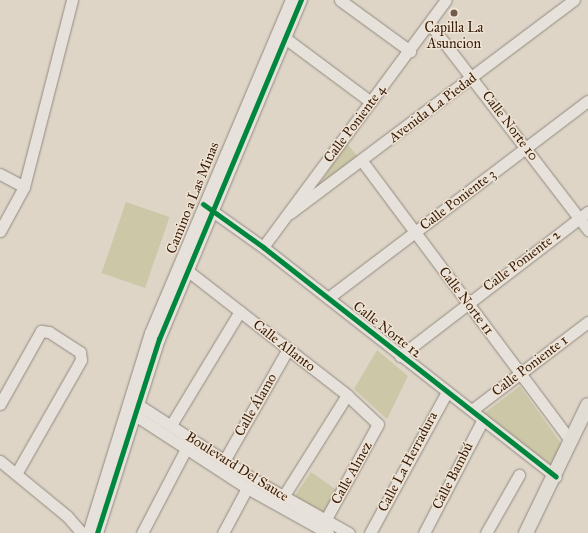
<!DOCTYPE html>
<html>
<head>
<meta charset="utf-8">
<style>
  body { margin:0 }
  #map { position:relative; width:588px; height:533px; overflow:hidden; background:#ded5c7; font-family:"IM FELL Great Primer",serif }
  div>[style] { position:absolute }
  .green>* { inset:0; background:#ccc7a7; transform-origin:0 0 }
  .roads { filter:drop-shadow(0 0 1px #938a80) drop-shadow(0 0 1px #938a80) }
  .minor>* { height:11px; margin:-5.5px; padding:0 5.5px; transform-origin:5.5px; border-radius:5.5px; background:#e6e1da }
  .major>* { height:14px; margin:-7px; padding:0 7px; transform-origin:7px; border-radius:7px; background:#e1dcd4 }
  .cycleway>* { height:5px; margin:-2.5px; padding:0 2.5px; transform-origin:2.5px; border-radius:2.5px; background:#00873e }
  .dots>* { width:11px; height:11px; translate:-50% -50%; box-sizing:border-box; border:2px solid #f0e4d4; border-radius:50% }
  span { translate:-50% -50%; white-space:nowrap; text-align:center; line-height:1.15; -webkit-text-stroke:3px #f0e4d4; paint-order:stroke }
  .poi-label { font-size:14px; color:#381d0b }
  .street-label { font-size:14px; color:#381d0b }
</style>
</head>
<body>
<div id="map">
  <div class="green">
    <i style="clip-path:polygon(345px 141px,359px 158px,316px 192px)"></i>
    <i style="left:126px;top:202px;width:46px;height:75px;rotate:19deg"></i>
    <i style="clip-path:polygon(377px 350px,408px 376px,387px 419px,354px 389px)"></i>
    <i style="clip-path:polygon(520px 386px,565px 449px,551px 469px,483px 414px)"></i>
    <i style="clip-path:polygon(311px 472px,338px 491px,323px 519px,294px 497px)"></i>
  </div>
  <div class="roads">
    <div class="minor">
      <i style="left:340px;top:0;width:87px;rotate:36.1deg"></i>
      <i style="left:430px;top:24px;width:260px;rotate:52.5deg"></i>
      <i style="left:285px;top:38px;width:107px;rotate:36.7deg"></i>
      <i style="left:362px;top:161px;width:349px;rotate:53.3deg"></i>
      <i style="left:0;top:174px;width:27px;rotate:28deg"></i>
      <i style="left:208px;top:208px;width:67px;rotate:35.3deg"></i>
      <i style="left:263px;top:247px;width:372px;rotate:38.1deg"></i>
      <i style="left:290px;top:213px;width:355px;rotate:-36.9deg"></i>
      <i style="left:0;top:231px;width:50px;rotate:-61.4deg"></i>
      <i style="left:24px;top:187px;width:193px;rotate:-75.6deg"></i>
      <i style="left:263px;top:247px;width:307px;rotate:-53.5deg"></i>
      <i style="left:188px;top:271px;width:202px;rotate:37.9deg"></i>
      <i style="left:347px;top:395px;width:42px;rotate:43.1deg"></i>
      <i style="left:378px;top:424px;width:111px;rotate:118.7deg"></i>
      <i style="left:328px;top:298px;width:326px;rotate:-37.2deg"></i>
      <i style="left:400px;top:356px;width:237px;rotate:-37.5deg"></i>
      <i style="left:131px;top:400px;width:145px;rotate:32.9deg"></i>
      <i style="left:253px;top:479px;width:110px;rotate:29.4deg"></i>
      <i style="left:0;top:404px;width:84px;rotate:-60.7deg"></i>
      <i style="left:41px;top:331px;width:8px;rotate:7deg"></i>
      <i style="left:49px;top:332px;width:37px;rotate:33deg"></i>
      <i style="left:80px;top:352px;width:8px;rotate:83deg"></i>
      <i style="left:81px;top:360px;width:131px;rotate:119.7deg"></i>
      <i style="left:127px;top:410px;width:143px;rotate:33deg"></i>
      <i style="left:247px;top:488px;width:93px;rotate:29.1deg"></i>
      <i style="left:472px;top:410px;width:146px;rotate:-37.2deg"></i>
      <i style="left:171px;top:425px;width:133px;rotate:-58.8deg"></i>
      <i style="left:0;top:461px;width:87px;rotate:39.4deg"></i>
      <i style="left:67px;top:516px;width:23px;rotate:49deg"></i>
      <i style="left:224px;top:461px;width:129px;rotate:-60.3deg"></i>
      <i style="left:283px;top:497px;width:120px;rotate:-57.9deg"></i>
      <i style="left:88px;top:533px;width:209px;rotate:-72.8deg"></i>
      <i style="left:150px;top:333px;width:362px;rotate:-67.1deg"></i>
      <i style="left:97px;top:533px;width:204px;rotate:-72.3deg"></i>
      <i style="left:159px;top:339px;width:368px;rotate:-67.3deg"></i>
      <i style="left:142px;top:533px;width:97px;rotate:-62.4deg"></i>
      <i style="left:223px;top:533px;width:51px;rotate:-61.9deg"></i>
      <i style="left:370px;top:533px;width:161px;rotate:-61.4deg"></i>
      <i style="left:424px;top:533px;width:128px;rotate:-62.6deg"></i>
      <i style="left:486px;top:533px;width:67px;rotate:-60.4deg"></i>
    </div>
    <div class="major">
      <i style="left:526px;top:533px;width:142px;rotate:-64.2deg"></i>
    </div>
  </div>
  <div class="cycleway">
    <i style="left:203px;top:204px;width:74px;rotate:35.6deg"></i>
    <i style="left:263px;top:247px;width:372px;rotate:38.1deg"></i>
    <i style="left:97px;top:533px;width:204px;rotate:-72.3deg"></i>
    <i style="left:159px;top:339px;width:368px;rotate:-67.3deg"></i>
  </div>
  <div class="dots">
    <i style="left:454px;top:13px;background:#725d4d"></i>
  </div>
  <div class="poi-label">
    <span style="left:454px;top:36px">Capilla La<br>Asuncion</span>
  </div>
  <div class="street-label">
    <span style="left:433px;top:108px;rotate:-37deg">Avenida La Piedad</span>
    <span style="left:355px;top:124px;rotate:-53deg">Calle Poniente 4</span>
    <span style="left:510px;top:126px;rotate:53deg">Calle Norte 10</span>
    <span style="left:193px;top:198px;rotate:-68deg">Camino a Las Minas</span>
    <span style="left:458px;top:200px;rotate:-37deg">Calle Poniente 3</span>
    <span style="left:522px;top:261px;rotate:-37deg">Calle Poniente 2</span>
    <span style="left:466px;top:301px;rotate:53deg">Calle Norte 11</span>
    <span style="left:387px;top:330px;rotate:38deg">Calle Norte 12</span>
    <span style="left:284px;top:346px;rotate:38deg">Calle Allanto</span>
    <span style="left:530px;top:366px;rotate:-37deg">Calle Poniente 1</span>
    <span style="left:256px;top:405px;rotate:-60deg">Calle Álamo</span>
    <span style="left:408px;top:462px;rotate:-62deg">Calle La Herradura</span>
    <span style="left:237px;top:467px;rotate:32deg">Boulevard Del Sauce</span>
    <span style="left:352px;top:473px;rotate:-61deg">Calle Almez</span>
    <span style="left:453px;top:476px;rotate:-63deg">Calle Bambú</span>
  </div>
</div>
</body>
</html>
